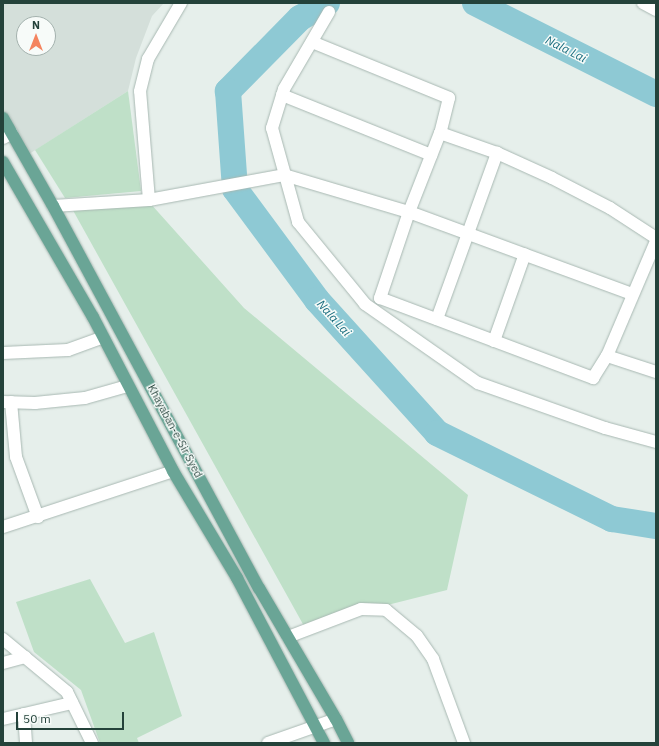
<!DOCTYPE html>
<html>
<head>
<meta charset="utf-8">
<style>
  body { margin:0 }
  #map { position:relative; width:659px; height:746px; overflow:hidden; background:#e6efeb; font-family:"IBM Plex Sans",sans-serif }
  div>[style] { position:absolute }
  .built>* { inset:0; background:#d4dfda }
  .green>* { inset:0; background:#bfe0c8 }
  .river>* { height:26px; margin:-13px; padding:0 13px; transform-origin:13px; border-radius:13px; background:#8ec9d4 }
  .roads { filter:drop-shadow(0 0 1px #a8b8b2) drop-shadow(0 0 1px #a8b8b2) }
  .minor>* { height:12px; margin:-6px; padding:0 6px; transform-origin:6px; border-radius:6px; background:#fff }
  .major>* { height:12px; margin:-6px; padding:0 6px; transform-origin:6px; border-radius:6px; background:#6aa596 }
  span { translate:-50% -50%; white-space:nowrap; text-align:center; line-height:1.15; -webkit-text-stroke:3px #f7fbf9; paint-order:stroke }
  .street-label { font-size:11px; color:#24423a }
  .water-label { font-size:12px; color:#1c6f80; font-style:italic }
  .frame { position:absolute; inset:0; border:4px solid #24423a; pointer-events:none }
  .north { position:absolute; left:16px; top:16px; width:40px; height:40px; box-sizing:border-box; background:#f7fbf9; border:1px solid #a3b1ad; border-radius:50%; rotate:0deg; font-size:11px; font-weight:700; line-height:16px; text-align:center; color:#24423a }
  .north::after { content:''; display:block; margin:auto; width:14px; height:18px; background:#f4845f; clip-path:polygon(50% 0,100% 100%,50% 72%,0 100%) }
  .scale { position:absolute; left:16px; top:712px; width:108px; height:18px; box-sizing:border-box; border:2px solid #24423a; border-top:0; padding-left:5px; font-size:12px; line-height:14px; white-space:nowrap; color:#24423a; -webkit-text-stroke:3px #f7fbf9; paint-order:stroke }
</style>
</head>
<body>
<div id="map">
  <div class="built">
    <i style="clip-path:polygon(evenodd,3px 3px,164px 3px,152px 16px,136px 58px,128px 91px,26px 156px,3px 118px,3px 3px,24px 24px,48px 24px,48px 48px,24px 48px,24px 24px)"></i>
  </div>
  <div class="green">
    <i style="clip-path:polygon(128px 91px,141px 191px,65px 198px,35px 150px)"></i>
    <i style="clip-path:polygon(150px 203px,244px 308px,468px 495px,447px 590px,304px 626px,70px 205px)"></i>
    <i style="clip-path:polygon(90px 579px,125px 643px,154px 632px,182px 716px,137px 738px,139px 743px,100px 743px,81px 690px,34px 652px,16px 602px)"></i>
  </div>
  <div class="river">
    <i style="left:327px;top:3px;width:31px;rotate:151deg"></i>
    <i style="left:300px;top:18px;width:103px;rotate:134.6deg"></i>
    <i style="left:228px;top:91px;width:98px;rotate:85.9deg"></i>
    <i style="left:235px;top:189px;width:138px;rotate:53.5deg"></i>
    <i style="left:317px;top:300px;width:179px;rotate:47.9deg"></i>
    <i style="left:437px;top:433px;width:195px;rotate:26.2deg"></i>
    <i style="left:612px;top:519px;width:45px;rotate:9deg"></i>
    <i style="left:475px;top:3px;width:203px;rotate:26.7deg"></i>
  </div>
  <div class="roads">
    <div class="minor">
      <i style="left:643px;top:3px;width:15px;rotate:28deg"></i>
      <i style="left:329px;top:12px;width:89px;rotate:120.3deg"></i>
      <i style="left:284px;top:89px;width:41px;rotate:107.1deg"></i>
      <i style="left:272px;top:128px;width:98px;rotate:74.5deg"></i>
      <i style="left:298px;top:222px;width:106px;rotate:50.7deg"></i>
      <i style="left:365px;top:304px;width:138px;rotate:35deg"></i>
      <i style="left:478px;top:383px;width:135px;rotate:19.5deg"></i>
      <i style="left:605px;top:428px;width:53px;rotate:15.4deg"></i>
      <i style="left:312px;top:42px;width:148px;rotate:22.2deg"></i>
      <i style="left:449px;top:98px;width:36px;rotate:104deg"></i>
      <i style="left:440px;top:133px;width:85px;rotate:111.4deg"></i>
      <i style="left:409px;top:212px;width:91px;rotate:108.6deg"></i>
      <i style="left:380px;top:298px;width:228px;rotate:20.6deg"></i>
      <i style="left:593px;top:378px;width:26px;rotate:-58deg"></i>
      <i style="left:607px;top:356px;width:125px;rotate:-66.9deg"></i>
      <i style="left:282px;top:95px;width:161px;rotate:21.9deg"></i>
      <i style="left:440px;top:133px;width:60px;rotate:19.3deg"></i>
      <i style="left:497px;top:153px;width:60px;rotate:24.4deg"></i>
      <i style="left:552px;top:178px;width:65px;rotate:27.3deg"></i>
      <i style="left:610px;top:208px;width:55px;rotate:33.1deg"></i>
      <i style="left:3px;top:138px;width:10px;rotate:-29deg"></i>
      <i style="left:149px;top:200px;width:109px;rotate:-94.7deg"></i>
      <i style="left:140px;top:91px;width:33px;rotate:-76deg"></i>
      <i style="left:148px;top:59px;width:65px;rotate:-59.5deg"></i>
      <i style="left:53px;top:206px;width:96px;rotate:-3.6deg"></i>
      <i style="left:149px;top:200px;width:137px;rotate:-10.5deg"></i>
      <i style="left:284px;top:175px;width:130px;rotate:16.5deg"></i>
      <i style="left:409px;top:212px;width:238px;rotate:20.2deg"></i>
      <i style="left:437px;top:319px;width:177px;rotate:-70.1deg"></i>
      <i style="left:494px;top:341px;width:92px;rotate:-70.4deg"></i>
      <i style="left:3px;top:353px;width:65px;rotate:-2.6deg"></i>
      <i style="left:68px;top:350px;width:37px;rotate:-20deg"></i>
      <i style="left:607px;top:356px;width:52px;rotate:18.1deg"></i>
      <i style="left:3px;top:402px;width:32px;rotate:2deg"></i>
      <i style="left:35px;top:403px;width:50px;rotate:-5.7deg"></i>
      <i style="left:85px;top:398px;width:44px;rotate:-15.9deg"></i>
      <i style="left:11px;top:402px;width:55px;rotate:84.8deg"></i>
      <i style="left:16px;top:457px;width:64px;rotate:69.9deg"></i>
      <i style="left:3px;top:527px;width:179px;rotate:-18.2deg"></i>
      <i style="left:288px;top:637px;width:78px;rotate:-21deg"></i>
      <i style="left:361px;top:609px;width:25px;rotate:2deg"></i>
      <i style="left:386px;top:610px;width:40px;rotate:40deg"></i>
      <i style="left:417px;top:636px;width:28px;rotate:55deg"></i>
      <i style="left:433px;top:659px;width:90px;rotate:69.7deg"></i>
      <i style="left:3px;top:639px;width:83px;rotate:39.6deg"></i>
      <i style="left:67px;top:692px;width:57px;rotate:63.9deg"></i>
      <i style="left:3px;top:663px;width:23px;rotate:-15deg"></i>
      <i style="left:24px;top:714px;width:29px;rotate:86deg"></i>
      <i style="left:3px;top:719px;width:71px;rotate:-13.1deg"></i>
      <i style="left:268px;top:743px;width:72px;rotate:-19.4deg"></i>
    </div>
    <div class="major">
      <i style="left:3px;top:118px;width:101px;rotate:60.4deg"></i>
      <i style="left:53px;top:206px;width:434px;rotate:61.7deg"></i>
      <i style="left:259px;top:588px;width:152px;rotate:59.6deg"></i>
      <i style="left:336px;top:719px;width:27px;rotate:63deg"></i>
      <i style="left:3px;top:162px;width:179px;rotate:59.9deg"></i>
      <i style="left:93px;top:317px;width:174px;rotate:62.5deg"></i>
      <i style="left:173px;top:471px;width:125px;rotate:59.1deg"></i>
      <i style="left:237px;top:578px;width:187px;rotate:62.2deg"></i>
    </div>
  </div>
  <div class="street-label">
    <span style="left:175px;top:431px;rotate:62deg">Khayaban-e-Sir Syed</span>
  </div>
  <div class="water-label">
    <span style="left:566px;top:49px;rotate:27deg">Nala Lai</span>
    <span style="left:334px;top:318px;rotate:48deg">Nala Lai</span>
  </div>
  <div class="frame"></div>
  <div class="north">N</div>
  <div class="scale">50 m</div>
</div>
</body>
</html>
